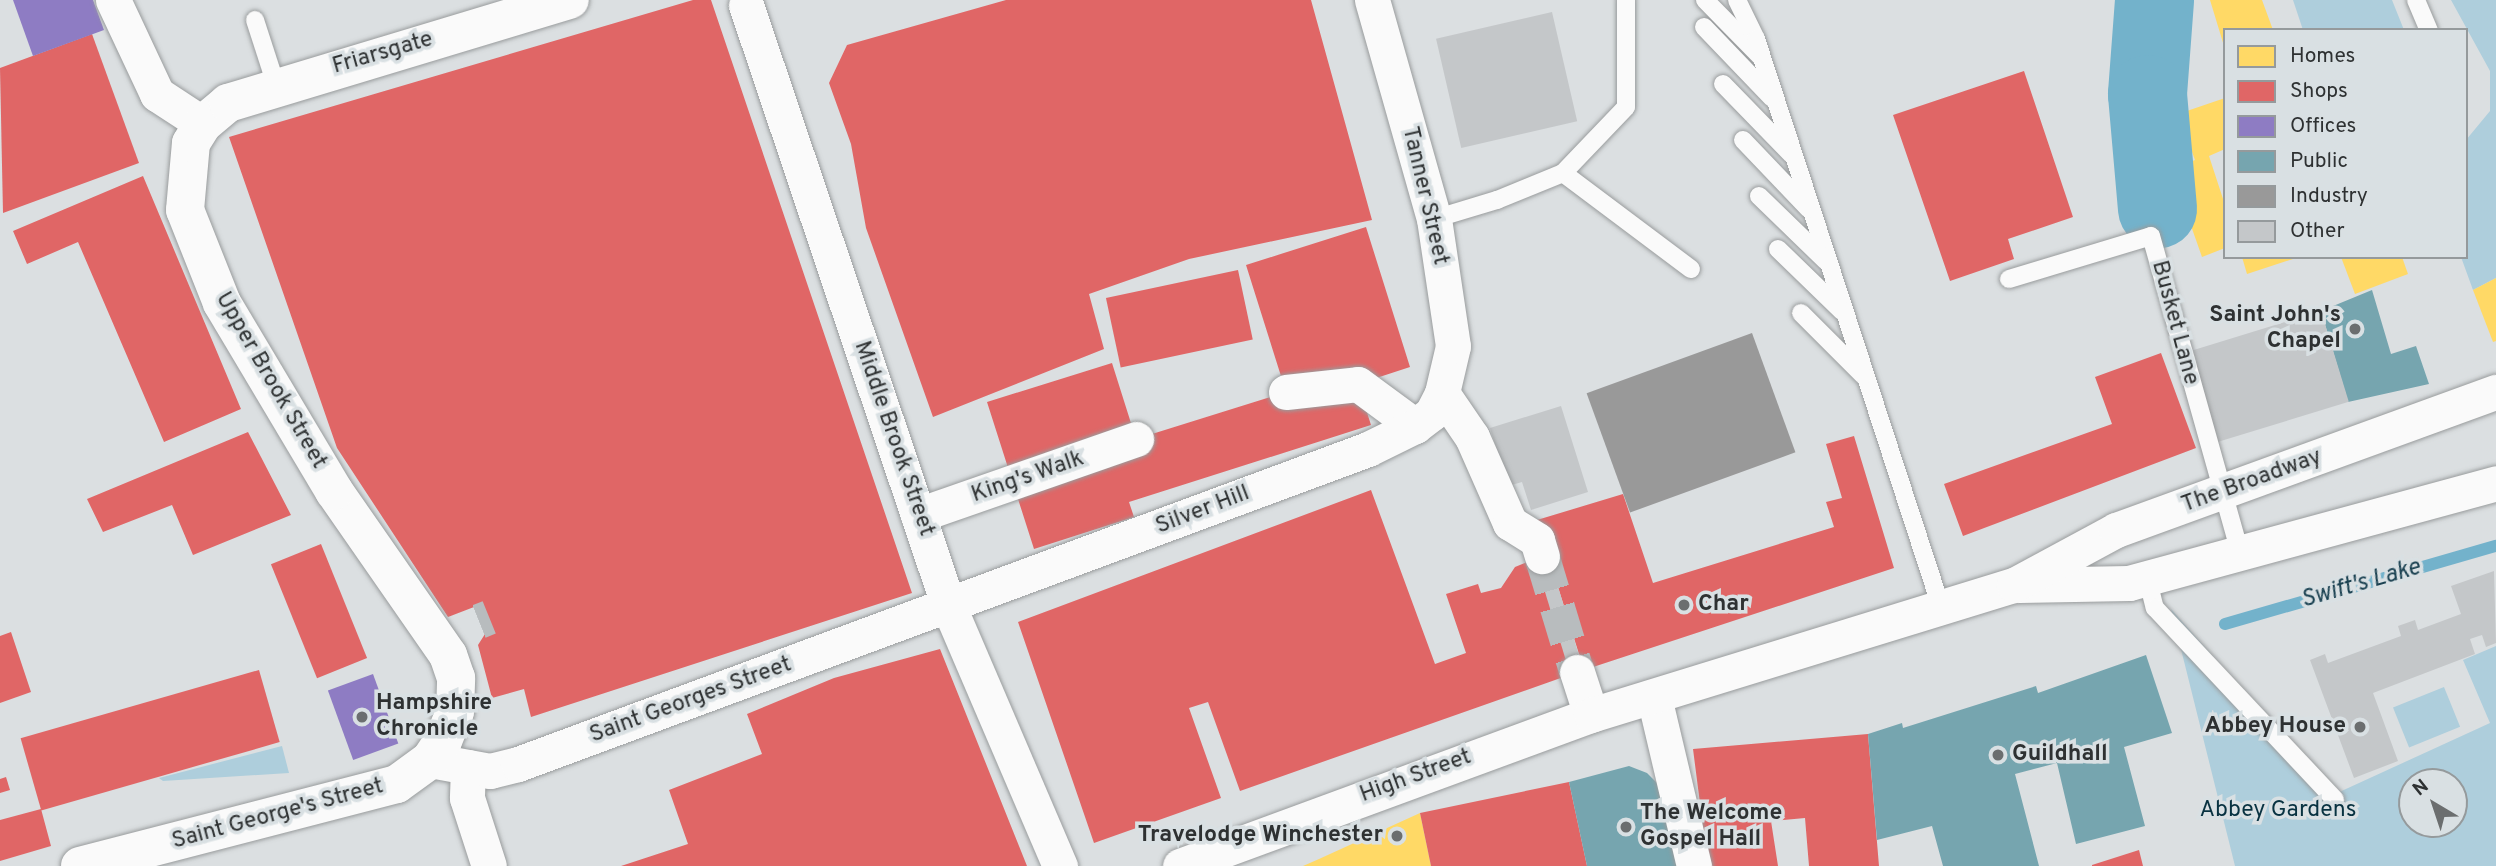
<!DOCTYPE html>
<html>
<head>
<meta charset="utf-8">
<style>
  body { margin:0 }
  #map { position:relative; width:2496px; height:866px; overflow:hidden; background:#dbdfe1; font-family:Overpass,sans-serif }
  div>[style] { position:absolute }
  .green>* { inset:0; background:#aecedc; transform-origin:0 0 }
  .homes>* { inset:0; background:#ffd966 }
  .shops>* { inset:0; background:#e06666; transform-origin:0 0 }
  .offices>* { inset:0; background:#8e7cc3; transform-origin:0 0 }
  .public>* { inset:0; background:#76a5af }
  .industry>* { inset:0; background:#999; transform-origin:0 0 }
  .stream>* { height:12px; margin:-6px; padding:0 6px; transform-origin:6px; border-radius:6px; background:#73b2cb }
  .river>* { height:79px; margin:-39.5px; padding:0 39.5px; transform-origin:39.5px; border-radius:39.5px; background:#73b2cb }
  .building>* { inset:0; background:#c4c7c9; transform-origin:0 0 }
  .street-tunnel>* { height:35px; margin-top:-17.5px; transform-origin:0; background:repeating-linear-gradient(90deg,#b8bcbe 0 35px,transparent 0 53px) }
  .roads { filter:drop-shadow(0 0 2px #999c9d) drop-shadow(0 0 2px #999c9d) }
  .lane>* { height:18px; margin:-9px; padding:0 9px; transform-origin:9px; border-radius:9px; background:#fafafa }
  .street>* { height:35px; margin:-17.5px; padding:0 17.5px; transform-origin:17.5px; border-radius:17.5px; background:#fafafa }
  .secondary>* { height:38px; margin:-19px; padding:0 19px; transform-origin:19px; border-radius:19px; background:#fafafa }
  .dots>* { width:19px; height:19px; translate:-50% -50%; box-sizing:border-box; border:4px solid #d9e0e3; border-radius:50% }
  span { translate:-50% -50%; white-space:nowrap; text-align:center; line-height:1.15; -webkit-text-stroke:7px #d9e0e3; paint-order:stroke }
  .street-label { font-size:23px; color:#2e3132 }
  .poi-label { font-size:23px; color:#2e3132; font-weight:700 }
  .right { translate:-100% -50%; text-align:right }
  .left { translate:0 -50%; text-align:left }
  .park-label { font-size:23px; color:#083241 }
  .water-label { font-size:24px; color:#1a4151; font-style:italic }
  .legend { position:absolute; left:2223px; top:28px; width:245px; height:231px; box-sizing:border-box; background:#d9e0e3; border:2px solid #959a9c; margin:0; padding:9px 12px; list-style:none; font-size:21px; color:#2e3132 }
  .legend li { display:flex; align-items:center; gap:14px; height:35px }
  .legend b { width:35px; border:2px solid #959a9c }
  .north { position:absolute; left:2398px; top:768px; width:70px; height:70px; box-sizing:border-box; background:#d9e0e3; border:2px solid #959a9c; border-radius:50%; rotate:321deg; font-size:19px; font-weight:700; line-height:28px; text-align:center; color:#2e3132 }
  .north::after { content:''; display:block; margin:auto; width:24px; height:32px; background:#6b6e6f; clip-path:polygon(50% 0,100% 100%,50% 72%,0 100%) }
</style>
</head>
<body>
<div id="map">
  <div class="green">
    <i style="clip-path:polygon(2293px 0,2392px 0,2404px 30px,2303px 30px)"></i>
    <i style="clip-path:polygon(2451px 0,2496px 0,2496px 278px,2473px 290px,2461px 257px,2466px 257px,2466px 140px,2490px 111px,2490px 71px)"></i>
    <i style="clip-path:polygon(evenodd,2171px 609px,2335px 794px,2490px 723px,2463px 660px,2496px 646px,2496px 866px,2235px 866px,2171px 609px,2412px 782px,2454px 782px,2454px 824px,2412px 824px,2412px 782px)"></i>
    <i style="left:2444px;top:687px;width:43px;height:55px;rotate:68deg"></i>
    <i style="clip-path:polygon(282px 746px,289px 773px,163px 781px,159px 778px)"></i>
  </div>
  <div class="homes">
    <i style="clip-path:polygon(2210px 0,2262px 0,2273px 30px,2225px 30px,2224px 46px)"></i>
    <i style="clip-path:polygon(2225px 98px,2225px 149px,2209px 156px,2225px 205px,2225px 248px,2202px 257px,2171px 169px,2195px 160px,2178px 114px)"></i>
    <i style="clip-path:polygon(2242px 257px,2296px 257px,2296px 258px,2247px 274px)"></i>
    <i style="clip-path:polygon(2341px 257px,2402px 257px,2408px 274px,2355px 294px)"></i>
    <i style="clip-path:polygon(2496px 278px,2496px 341px,2493px 342px,2473px 290px)"></i>
    <i style="clip-path:polygon(1420px 813px,1431px 866px,1303px 866px,1319px 859px)"></i>
  </div>
  <div class="shops">
    <i style="clip-path:polygon(693px 0,711px 0,912px 593px,531px 717px,524px 689px,492px 698px,478px 645px,485px 634px,474px 607px,448px 617px,337px 448px,229px 137px)"></i>
    <i style="clip-path:polygon(1006px 0,1311px 0,1372px 220px,1189px 259px,1089px 294px,1104px 349px,933px 417px,866px 228px,851px 144px,829px 83px,847px 45px)"></i>
    <i style="clip-path:polygon(92px 34px,139px 163px,3px 213px,0 68px)"></i>
    <i style="clip-path:polygon(2024px 71px,2073px 217px,2008px 239px,2014px 259px,1950px 281px,1893px 115px)"></i>
    <i style="clip-path:polygon(143px 176px,241px 409px,164px 442px,78px 242px,27px 264px,13px 231px)"></i>
    <i style="clip-path:polygon(1366px 227px,1410px 367px,1358px 384px,1371px 425px,1129px 502px,1134px 517px,1034px 549px,987px 402px,1112px 363px,1136px 439px,1286px 392px,1246px 265px)"></i>
    <i style="left:1238px;top:270px;width:71px;height:135px;rotate:78deg"></i>
    <i style="clip-path:polygon(2161px 353px,2196px 448px,1963px 536px,1944px 484px,2112px 424px,2095px 377px)"></i>
    <i style="clip-path:polygon(248px 432px,291px 515px,193px 555px,172px 505px,103px 532px,87px 499px)"></i>
    <i style="clip-path:polygon(1854px 436px,1894px 568px,1584px 670px,1537px 520px,1623px 494px,1653px 583px,1834px 527px,1826px 502px,1842px 498px,1826px 444px)"></i>
    <i style="clip-path:polygon(1371px 490px,1435px 664px,1466px 653px,1446px 594px,1478px 584px,1481px 593px,1501px 588px,1515px 567px,1535px 559px,1572px 674px,1240px 791px,1208px 702px,1189px 708px,1221px 798px,1094px 843px,1018px 622px)"></i>
    <i style="left:321px;top:544px;width:123px;height:54px;rotate:68deg"></i>
    <i style="clip-path:polygon(11px 632px,31px 692px,0 703px,0 636px)"></i>
    <i style="clip-path:polygon(940px 649px,1027px 866px,621px 866px,688px 844px,669px 790px,762px 754px,747px 714px,834px 678px)"></i>
    <i style="left:259px;top:670px;width:75px;height:248px;rotate:74deg"></i>
    <i style="clip-path:polygon(1868px 734px,1879px 866px,1809px 866px,1805px 818px,1771px 821px,1778px 866px,1708px 866px,1693px 749px)"></i>
    <i style="clip-path:polygon(6px 777px,10px 790px,0 793px,0 779px)"></i>
    <i style="clip-path:polygon(1569px 782px,1587px 866px,1431px 866px,1420px 813px)"></i>
    <i style="clip-path:polygon(41px 809px,51px 846px,0 861px,0 820px)"></i>
    <i style="clip-path:polygon(2139px 850px,2143px 866px,2092px 866px,2092px 865px)"></i>
  </div>
  <div class="offices">
    <i style="clip-path:polygon(13px 0,93px 0,104px 30px,33px 56px)"></i>
    <i style="left:373px;top:674px;width:74px;height:48px;rotate:70deg"></i>
  </div>
  <div class="public">
    <i style="clip-path:polygon(2372px 290px,2391px 354px,2416px 346px,2429px 384px,2348px 402px,2321px 311px)"></i>
    <i style="clip-path:polygon(2146px 655px,2172px 733px,2124px 747px,2145px 826px,2076px 844px,2057px 763px,2015px 774px,2039px 866px,1943px 866px,1932px 826px,1877px 840px,1868px 734px,1902px 723px,1903px 728px,2036px 686px,2038px 693px)"></i>
    <i style="clip-path:polygon(1629px 766px,1647px 773px,1662px 788px,1686px 866px,1587px 866px,1569px 782px)"></i>
  </div>
  <div class="industry">
    <i style="left:1752px;top:333px;width:127px;height:176px;rotate:70deg"></i>
  </div>
  <div class="stream">
    <i style="left:2225px;top:624px;width:282px;rotate:-16.1deg"></i>
  </div>
  <div class="river">
    <i style="left:2154px;top:0;width:94px;rotate:94.3deg"></i>
    <i style="left:2147px;top:94px;width:115px;rotate:85deg"></i>
  </div>
  <div class="building">
    <i style="left:1552px;top:12px;width:112px;height:119px;rotate:77deg"></i>
    <i style="left:2321px;top:311px;width:95px;height:139px;rotate:73deg"></i>
    <i style="clip-path:polygon(1561px 406px,1588px 492px,1531px 510px,1522px 482px,1508px 486px,1490px 428px)"></i>
    <i style="left:1548px;top:554px;width:121px;height:14px;rotate:73deg"></i>
    <i style="clip-path:polygon(2494px 571px,2496px 643px,2486px 647px,2482px 635px,2470px 639px,2475px 654px,2373px 693px,2398px 761px,2354px 778px,2310px 660px,2325px 654px,2328px 663px,2401px 636px,2398px 626px,2415px 620px,2418px 630px,2461px 614px,2451px 586px)"></i>
  </div>
  <div class="street-tunnel">
    <i style="left:1542px;top:556px;width:121px;rotate:73.2deg"></i>
    <i style="left:479px;top:621px;width:11px;rotate:-22deg"></i>
  </div>
  <div class="roads">
    <div class="lane">
      <i style="left:1705px;top:0;width:78px;rotate:45.5deg"></i>
      <i style="left:1737px;top:0;width:43px;rotate:64deg"></i>
      <i style="left:1756px;top:39px;width:601px;rotate:71.96deg"></i>
      <i style="left:2416px;top:0;width:33px;rotate:67deg"></i>
      <i style="left:255px;top:20px;width:68px;rotate:72.1deg"></i>
      <i style="left:1704px;top:27px;width:98px;rotate:46.2deg"></i>
      <i style="left:1723px;top:84px;width:98px;rotate:45.8deg"></i>
      <i style="left:1743px;top:140px;width:95px;rotate:46.3deg"></i>
      <i style="left:1563px;top:173px;width:160px;rotate:36.9deg"></i>
      <i style="left:1759px;top:196px;width:93px;rotate:44.1deg"></i>
      <i style="left:1434px;top:219px;width:66px;rotate:-16.8deg"></i>
      <i style="left:1497px;top:200px;width:71px;rotate:-22.2deg"></i>
      <i style="left:1563px;top:173px;width:91px;rotate:-46.3deg"></i>
      <i style="left:1626px;top:107px;width:107px;rotate:-90deg"></i>
      <i style="left:1778px;top:249px;width:89px;rotate:44.1deg"></i>
      <i style="left:2009px;top:279px;width:148px;rotate:-16.8deg"></i>
      <i style="left:2151px;top:236px;width:328px;rotate:74.3deg"></i>
      <i style="left:1801px;top:313px;width:88px;rotate:45deg"></i>
      <i style="left:2147px;top:577px;width:32px;rotate:76deg"></i>
      <i style="left:2155px;top:608px;width:263px;rotate:46.8deg"></i>
    </div>
    <div class="street">
      <i style="left:113px;top:0;width:104px;rotate:64.9deg"></i>
      <i style="left:157px;top:94px;width:55px;rotate:33.1deg"></i>
      <i style="left:746px;top:5px;width:635px;rotate:71.37deg"></i>
      <i style="left:949px;top:607px;width:282px;rotate:66.8deg"></i>
      <i style="left:1286px;top:392px;width:72px;rotate:-6.3deg"></i>
      <i style="left:1358px;top:384px;width:71px;rotate:36.4deg"></i>
      <i style="left:1442px;top:393px;width:53px;rotate:55.7deg"></i>
      <i style="left:1472px;top:437px;width:94px;rotate:66.2deg"></i>
      <i style="left:1510px;top:523px;width:32px;rotate:32deg"></i>
      <i style="left:1537px;top:540px;width:17px;rotate:73deg"></i>
      <i style="left:918px;top:515px;width:231px;rotate:-19.2deg"></i>
      <i style="left:2019px;top:585px;width:110px;rotate:-1deg"></i>
      <i style="left:2129px;top:583px;width:380px;rotate:-15.2deg"></i>
      <i style="left:1577px;top:672px;width:45px;rotate:72deg"></i>
      <i style="left:1654px;top:697px;width:174px;rotate:76.7deg"></i>
      <i style="left:430px;top:760px;width:61px;rotate:10.4deg"></i>
      <i style="left:490px;top:771px;width:29px;rotate:-14deg"></i>
      <i style="left:518px;top:764px;width:906px;rotate:-20.33deg"></i>
      <i style="left:1368px;top:449px;width:52px;rotate:-26.1deg"></i>
      <i style="left:1415px;top:426px;width:21px;rotate:-37deg"></i>
      <i style="left:1432px;top:413px;width:22px;rotate:-63deg"></i>
      <i style="left:1442px;top:393px;width:48px;rotate:-76.8deg"></i>
      <i style="left:1453px;top:346px;width:128px;rotate:-98.5deg"></i>
      <i style="left:1434px;top:219px;width:228px;rotate:-105.8deg"></i>
      <i style="left:468px;top:767px;width:31px;rotate:92deg"></i>
      <i style="left:467px;top:798px;width:71px;rotate:72.1deg"></i>
      <i style="left:1180px;top:866px;width:438px;rotate:-20.2deg"></i>
      <i style="left:1591px;top:715px;width:443px;rotate:-17.1deg"></i>
      <i style="left:2014px;top:585px;width:116px;rotate:-28.3deg"></i>
      <i style="left:2116px;top:530px;width:404px;rotate:-20deg"></i>
    </div>
    <div class="secondary">
      <i style="left:80px;top:866px;width:327px;rotate:-14.5deg"></i>
      <i style="left:397px;top:784px;width:41px;rotate:-36deg"></i>
      <i style="left:430px;top:760px;width:23px;rotate:-56deg"></i>
      <i style="left:443px;top:741px;width:31px;rotate:-68deg"></i>
      <i style="left:455px;top:712px;width:34px;rotate:-88deg"></i>
      <i style="left:456px;top:678px;width:24px;rotate:-109deg"></i>
      <i style="left:448px;top:655px;width:200px;rotate:-124.8deg"></i>
      <i style="left:334px;top:491px;width:219px;rotate:-120.8deg"></i>
      <i style="left:222px;top:303px;width:100px;rotate:-111.7deg"></i>
      <i style="left:185px;top:210px;width:67px;rotate:-84.9deg"></i>
      <i style="left:191px;top:143px;width:22px;rotate:-58deg"></i>
      <i style="left:203px;top:124px;width:33px;rotate:-40deg"></i>
      <i style="left:228px;top:103px;width:357px;rotate:-16.8deg"></i>
    </div>
  </div>
  <div class="dots">
    <i style="left:2355px;top:329px;background:#6b6e6f"></i>
    <i style="left:1684px;top:605px;background:#6b6e6f"></i>
    <i style="left:362px;top:717px;background:#6b6e6f"></i>
    <i style="left:2360px;top:727px;background:#6b6e6f"></i>
    <i style="left:1998px;top:755px;background:#6b6e6f"></i>
    <i style="left:1626px;top:827px;background:#6b6e6f"></i>
    <i style="left:1397px;top:836px;background:#6b6e6f"></i>
  </div>
  <div class="street-label">
    <span style="left:383px;top:54px;rotate:-16deg">Friarsgate</span>
    <span style="left:1424px;top:196px;rotate:77deg">Tanner Street</span>
    <span style="left:2174px;top:323px;rotate:75deg">Busket Lane</span>
    <span style="left:270px;top:381px;rotate:60deg">Upper Brook Street</span>
    <span style="left:893px;top:439px;rotate:71deg">Middle Brook Street</span>
    <span style="left:1028px;top:478px;rotate:-19deg">King's Walk</span>
    <span style="left:2252px;top:482px;rotate:-20deg">The Broadway</span>
    <span style="left:1203px;top:511px;rotate:-21deg">Silver Hill</span>
    <span style="left:691px;top:701px;rotate:-20deg">Saint Georges Street</span>
    <span style="left:1416px;top:777px;rotate:-20deg">High Street</span>
    <span style="left:278px;top:815px;rotate:-15deg">Saint George's Street</span>
  </div>
  <div class="poi-label">
    <span class="right" style="left:2341px;top:329px">Saint John's<br>Chapel</span>
    <span class="left" style="left:1698px;top:605px">Char</span>
    <span class="left" style="left:376px;top:717px">Hampshire<br>Chronicle</span>
    <span class="right" style="left:2346px;top:727px">Abbey House</span>
    <span class="left" style="left:2012px;top:755px">Guildhall</span>
    <span class="left" style="left:1640px;top:827px">The Welcome<br>Gospel Hall</span>
    <span class="right" style="left:1383px;top:836px">Travelodge Winchester</span>
  </div>
  <div class="park-label">
    <span style="left:2278px;top:811px">Abbey Gardens</span>
  </div>
  <div class="water-label">
    <span style="left:2361px;top:585px;rotate:-16deg">Swift's Lake</span>
  </div>
  <ul class="legend">
  <li><b style="height:19px;background:#ffd966"></b>Homes</li>
  <li><b style="height:19px;background:#e06666"></b>Shops</li>
  <li><b style="height:19px;background:#8e7cc3"></b>Offices</li>
  <li><b style="height:19px;background:#76a5af"></b>Public</li>
  <li><b style="height:19px;background:#999"></b>Industry</li>
  <li><b style="height:19px;background:#c4c7c9"></b>Other</li>
  </ul>
  <div class="north">N</div>
</div>
</body>
</html>
